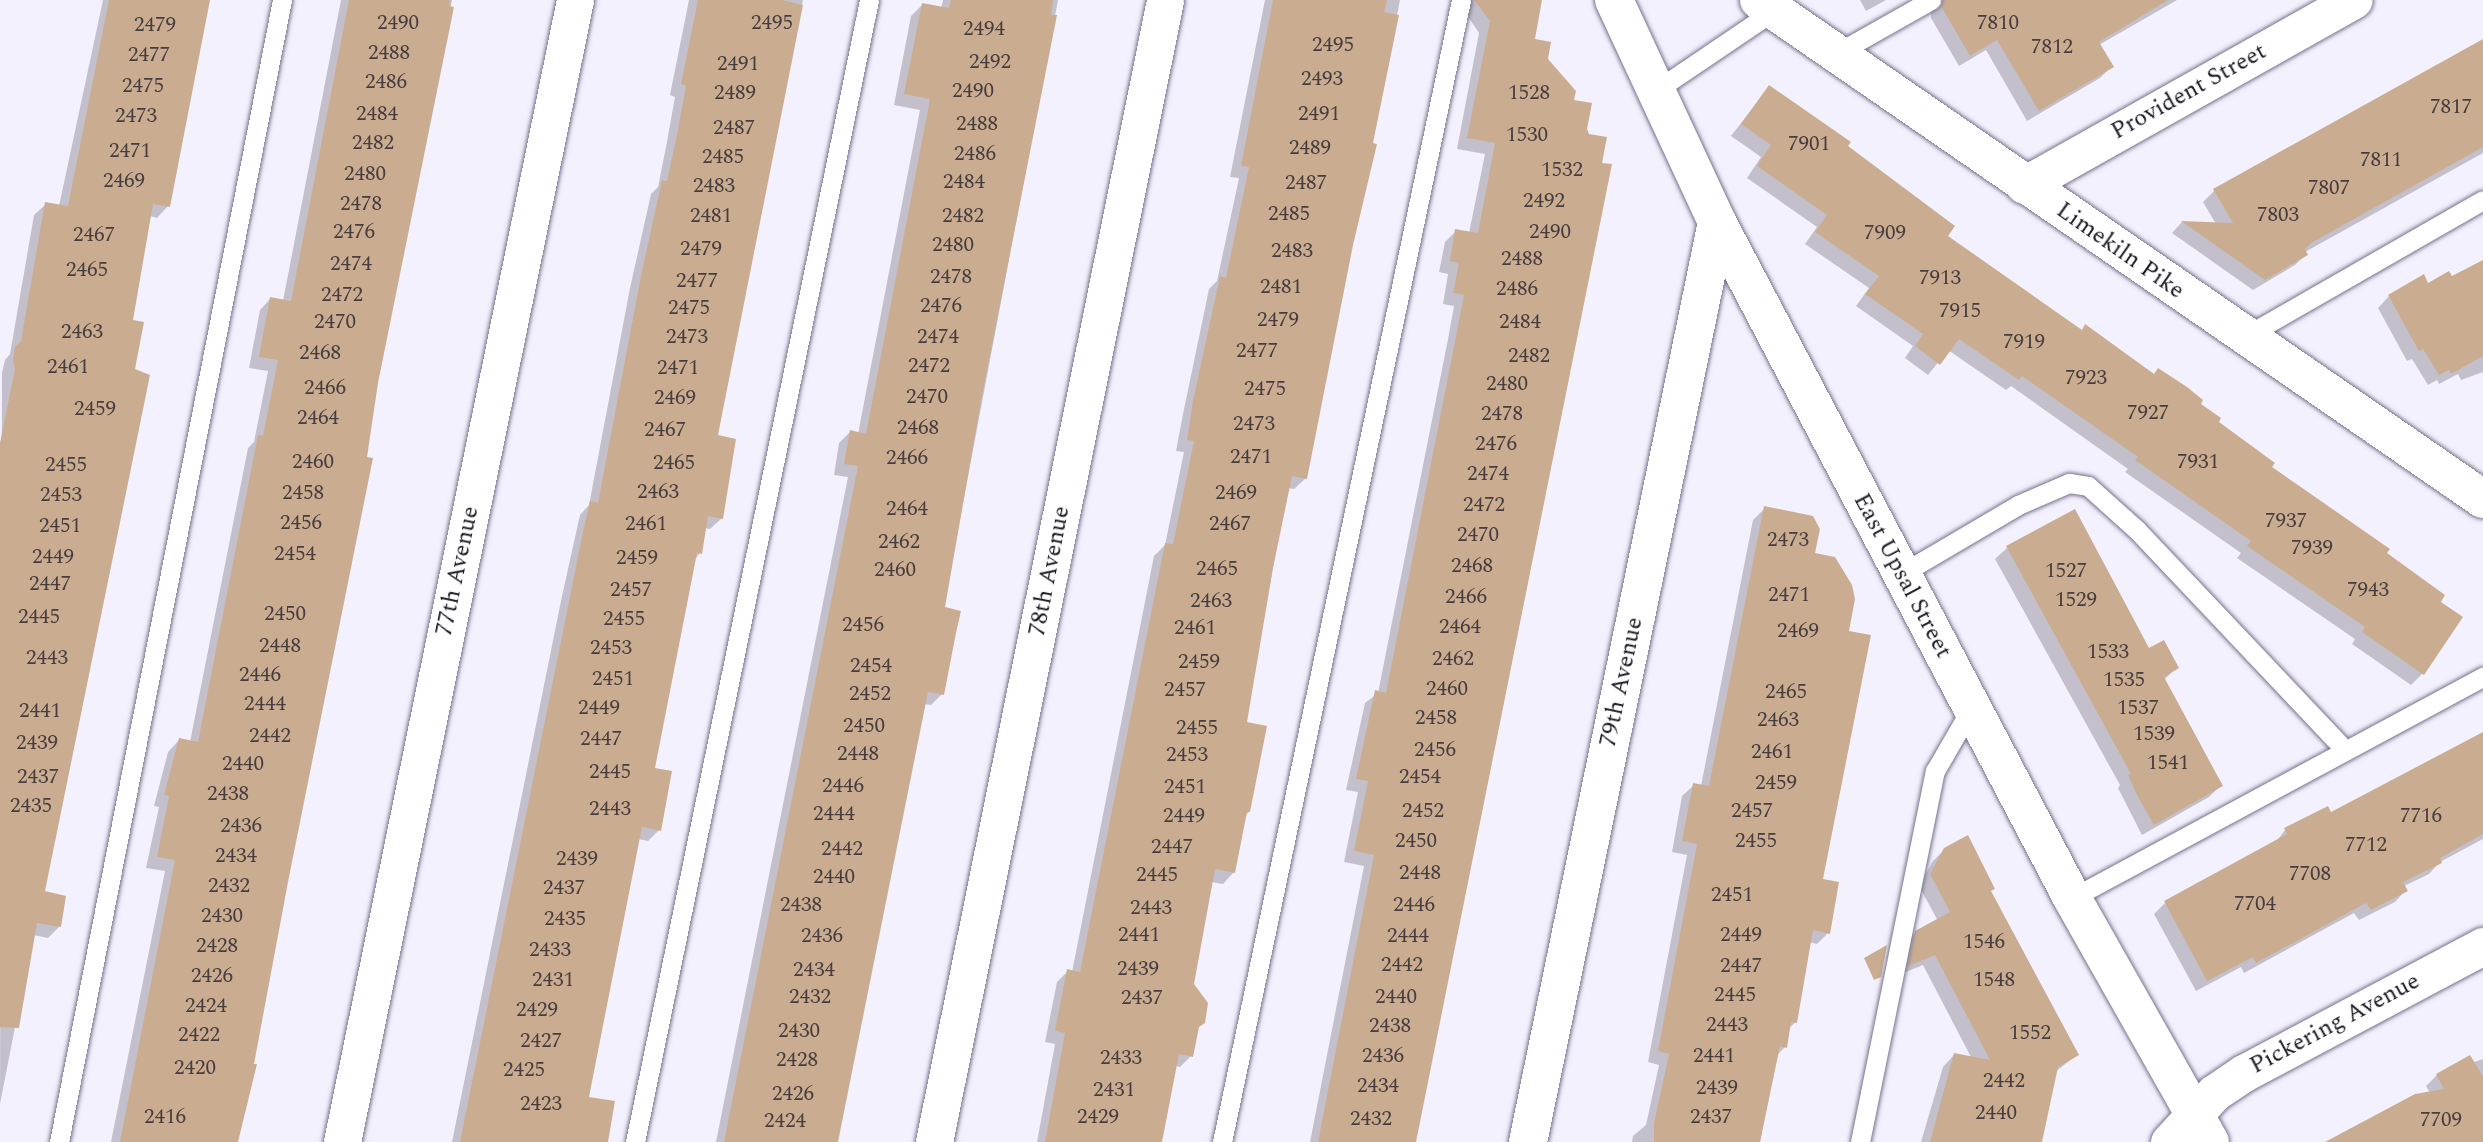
<!DOCTYPE html>
<html>
<head>
<meta charset="utf-8">
<style>
  body { margin:0 }
  #map { position:relative; width:2483px; height:1142px; overflow:hidden; background:#f4f1fe; font-family:Spectral,serif }
  div>[style] { position:absolute }
  .shadow>* { inset:0; background:#0003 }
  .building>* { inset:0; background:#caad91 }
  .roads { filter:drop-shadow(0 0 2px #78708c) drop-shadow(0 0 2px #78708c) }
  .service>* { height:19px; margin:-9.5px; padding:0 9.5px; transform-origin:9.5px; border-radius:9.5px; background:#fff }
  .minor>* { height:37px; margin:-18.5px; padding:0 18.5px; transform-origin:18.5px; border-radius:18.5px; background:#fff }
  .tertiary>* { height:38px; margin:-19px; padding:0 19px; transform-origin:19px; border-radius:19px; background:#fff }
  span { translate:-50% -50%; white-space:nowrap; text-align:center; line-height:1.15; -webkit-text-stroke:5px #fff; paint-order:stroke }
  .number-label { font-size:21px; color:#473c3e }
  .number-label span { -webkit-text-stroke-width:0 }
  .street-label { font-size:24px; color:#1b1722 }
</style>
</head>
<body>
<div id="map">
  <div class="shadow">
    <i style="clip-path:polygon(103px 0,208px 0,168px 206px,157px 218px,150px 216px,131px 321px,133px 371px,148px 376px,42px 892px,59px 927px,48px 938px,33px 935px,0 1104px,2px 373px,5px 360px,10px 354px,34px 215px,46px 204px,59px 206px)"></i>
    <i style="clip-path:polygon(341px 0,452px 0,377px 383px,237px 1142px,111px 1142px,165px 871px,146px 868px,159px 807px,154px 806px,168px 752px,179px 740px,190px 742px,248px 448px,254px 442px,268px 371px,249px 368px,260px 310px,271px 298px,283px 301px)"></i>
    <i style="clip-path:polygon(689px 0,803px 0,716px 437px,722px 518px,710px 529px,704px 528px,700px 553px,695px 559px,653px 769px,659px 830px,648px 841px,638px 839px,587px 1098px,601px 1142px,452px 1142px,562px 596px,580px 515px,589px 505px,630px 288px,651px 194px,658px 187px,666px 147px,675px 97px,670px 95px)"></i>
    <i style="clip-path:polygon(943px 0,1058px 0,943px 609px,942px 694px,931px 705px,924px 704px,836px 1142px,716px 1142px,848px 477px,834px 475px,839px 443px,850px 432px,858px 434px,920px 110px,894px 105px,911px 16px,923px 4px,941px 8px)"></i>
    <i style="clip-path:polygon(1265px 0,1400px 0,1306px 478px,1294px 489px,1288px 488px,1282px 517px,1245px 723px,1249px 812px,1244px 816px,1234px 872px,1223px 884px,1211px 882px,1192px 984px,1197px 1028px,1191px 1056px,1180px 1067px,1175px 1066px,1160px 1142px,1037px 1142px,1055px 1044px,1045px 1042px,1057px 982px,1068px 971px,1072px 972px,1154px 556px,1165px 545px,1184px 452px,1176px 451px,1183px 414px,1209px 289px,1217px 281px,1239px 178px,1230px 177px)"></i>
    <i style="clip-path:polygon(1457px 0,1534px 0,1533px 40px,1572px 101px,1586px 130px,1415px 1142px,1310px 1142px,1364px 866px,1344px 862px,1358px 792px,1346px 790px,1365px 703px,1378px 693px,1448px 339px,1454px 306px,1443px 304px,1448px 274px,1439px 272px,1445px 242px,1456px 231px,1469px 233px,1485px 154px,1457px 149px,1479px 33px)"></i>
    <i style="clip-path:polygon(1860px 0,1886px 0,1866px 11px)"></i>
    <i style="clip-path:polygon(1922px 0,2177px 0,2099px 45px,2111px 67px,2100px 78px,2027px 121px,1986px 50px,1959px 66px,1931px 18px,1931px 5px)"></i>
    <i style="clip-path:polygon(2483px 40px,2483px 153px,2305px 252px,2306px 254px,2295px 265px,2253px 290px,2172px 233px,2182px 222px,2216px 224px,2203px 202px,2214px 191px)"></i>
    <i style="clip-path:polygon(1769px 87px,1846px 146px,1945px 236px,2081px 331px,2085px 327px,2198px 404px,2270px 467px,2384px 554px,2438px 602px,2422px 674px,2411px 685px,2352px 644px,2355px 639px,2237px 558px,2241px 553px,2125px 472px,2128px 469px,2011px 386px,2006px 390px,1948px 350px,1928px 375px,1905px 358px,1913px 346px,1856px 306px,1869px 288px,1805px 244px,1817px 227px,1747px 178px,1761px 157px,1731px 136px)"></i>
    <i style="clip-path:polygon(2483px 261px,2483px 372px,2461px 380px,2458px 374px,2439px 384px,2437px 380px,2428px 385px,2412px 359px,2407px 361px,2378px 308px,2389px 296px,2451px 278px)"></i>
    <i style="clip-path:polygon(1765px 508px,1813px 554px,1847px 632px,1821px 881px,1828px 933px,1817px 944px,1809px 942px,1796px 1022px,1788px 1029px,1785px 1047px,1776px 1056px,1760px 1142px,1632px 1142px,1633px 1136px,1646px 1125px,1659px 1065px,1648px 1062px,1687px 855px,1672px 852px,1682px 796px,1694px 785px,1701px 786px,1753px 520px)"></i>
    <i style="clip-path:polygon(2074px 512px,2148px 650px,2177px 667px,2164px 680px,2220px 786px,2209px 797px,2142px 835px,2118px 788px,2120px 785px,1995px 559px,2007px 548px)"></i>
    <i style="clip-path:polygon(2483px 735px,2483px 839px,2440px 862px,2429px 874px,2404px 886px,2406px 890px,2395px 902px,2359px 920px,2354px 913px,2244px 973px,2241px 967px,2196px 991px,2154px 914px,2165px 903px,2275px 843px,2285px 830px,2328px 808px,2330px 814px)"></i>
    <i style="clip-path:polygon(1945px 849px,1989px 892px,2077px 1055px,2055px 1072px,2041px 1142px,1921px 1142px,1943px 1067px,1954px 1055px,1972px 1059px,1923px 965px,1898px 975px,1905px 944px,1916px 932px,1938px 921px,1919px 886px,1933px 861px)"></i>
    <i style="clip-path:polygon(2483px 1059px,2483px 1142px,2336px 1142px,2430px 1093px,2426px 1086px,2437px 1075px)"></i>
  </div>
  <div class="building">
    <i style="clip-path:polygon(109px 0,210px 0,170px 207px,153px 204px,133px 320px,144px 322px,135px 369px,150px 375px,45px 891px,66px 896px,61px 927px,37px 923px,19px 1028px,0 1027px,0 443px,15px 369px,13px 361px,15px 347px,21px 341px,45px 202px,68px 206px)"></i>
    <i style="clip-path:polygon(349px 0,450px 0,449px 6px,454px 7px,378px 383px,367px 457px,373px 458px,288px 882px,254px 1064px,257px 1064px,238px 1142px,120px 1142px,175px 860px,157px 857px,169px 796px,164px 795px,179px 738px,198px 742px,258px 435px,263px 436px,278px 360px,259px 357px,270px 297px,291px 301px)"></i>
    <i style="clip-path:polygon(698px 0,782px 0,803px 5px,718px 435px,736px 439px,723px 519px,708px 516px,702px 554px,697px 553px,655px 768px,672px 771px,661px 831px,642px 827px,589px 1097px,615px 1101px,608px 1142px,460px 1142px,582px 537px,590px 501px,598px 503px,641px 276px,662px 180px,667px 181px,677px 135px,686px 86px,681px 84px)"></i>
    <i style="clip-path:polygon(951px 0,1053px 0,1051px 15px,1057px 15px,981px 401px,945px 607px,961px 611px,956px 633px,944px 695px,928px 692px,838px 1142px,724px 1142px,858px 466px,844px 464px,850px 430px,866px 434px,930px 99px,904px 94px,922px 3px,949px 8px)"></i>
    <i style="clip-path:polygon(1273px 0,1387px 0,1384px 12px,1399px 15px,1373px 143px,1377px 144px,1353px 245px,1307px 479px,1292px 476px,1273px 568px,1247px 722px,1267px 726px,1250px 812px,1247px 812px,1235px 873px,1215px 869px,1194px 984px,1208px 1003px,1205px 1023px,1199px 1027px,1193px 1057px,1179px 1054px,1162px 1142px,1045px 1142px,1065px 1033px,1055px 1031px,1067px 969px,1080px 972px,1165px 543px,1173px 544px,1194px 441px,1187px 440px,1193px 401px,1220px 276px,1226px 278px,1249px 167px,1241px 166px)"></i>
    <i style="clip-path:polygon(1474px 0,1542px 0,1535px 39px,1551px 42px,1548px 59px,1576px 91px,1574px 100px,1592px 103px,1587px 129px,1589px 134px,1607px 137px,1602px 163px,1612px 164px,1416px 1142px,1318px 1142px,1374px 855px,1354px 851px,1368px 781px,1356px 779px,1375px 690px,1386px 693px,1458px 326px,1464px 295px,1453px 293px,1459px 263px,1450px 261px,1455px 229px,1478px 233px,1495px 143px,1467px 138px,1490px 21px)"></i>
    <i style="clip-path:polygon(1943px 0,2168px 0,2099px 42px,2114px 67px,2039px 111px,1997px 40px,1970px 56px,1941px 6px)"></i>
    <i style="clip-path:polygon(2483px 39px,2483px 147px,2311px 243px,2305px 249px,2308px 255px,2265px 280px,2181px 221px,2233px 223px,2213px 189px)"></i>
    <i style="clip-path:polygon(1769px 85px,1851px 142px,1848px 146px,1955px 226px,1948px 236px,2082px 330px,2085px 324px,2154px 374px,2158px 368px,2187px 387px,2203px 400px,2201px 404px,2221px 418px,2219px 422px,2275px 463px,2272px 467px,2390px 549px,2387px 553px,2445px 595px,2441px 602px,2463px 617px,2424px 675px,2362px 632px,2365px 627px,2247px 546px,2251px 541px,2135px 460px,2138px 457px,2022px 376px,2019px 380px,1959px 339px,1940px 365px,1915px 346px,1923px 334px,1865px 294px,1879px 276px,1815px 232px,1827px 215px,1757px 166px,1771px 145px,1741px 124px)"></i>
    <i style="clip-path:polygon(2483px 260px,2483px 356px,2451px 374px,2449px 370px,2439px 375px,2423px 349px,2419px 351px,2388px 295px,2424px 274px,2428px 283px,2449px 271px,2452px 276px)"></i>
    <i style="clip-path:polygon(1764px 506px,1813px 516px,1820px 529px,1815px 553px,1835px 557px,1852px 585px,1855px 599px,1849px 631px,1871px 635px,1823px 879px,1839px 882px,1830px 934px,1813px 930px,1797px 1023px,1791px 1022px,1787px 1048px,1780px 1046px,1760px 1142px,1654px 1142px,1654px 1123px,1669px 1054px,1658px 1051px,1697px 844px,1682px 841px,1693px 783px,1709px 786px)"></i>
    <i style="clip-path:polygon(2075px 509px,2149px 648px,2164px 640px,2179px 668px,2164px 677px,2223px 786px,2154px 825px,2136px 793px,2128px 775px,2131px 774px,2006px 546px)"></i>
    <i style="clip-path:polygon(2483px 732px,2483px 834px,2440px 858px,2442px 863px,2403px 882px,2408px 891px,2371px 910px,2366px 903px,2256px 963px,2253px 957px,2207px 981px,2164px 901px,2287px 834px,2284px 828px,2328px 806px,2331px 812px)"></i>
    <i style="clip-path:polygon(1968px 835px,1995px 889px,1991px 891px,2079px 1055px,2058px 1067px,2042px 1142px,1930px 1142px,1954px 1053px,1990px 1060px,1935px 955px,1908px 966px,1915px 931px,1950px 912px,1930px 874px,1944px 848px)"></i>
    <i style="clip-path:polygon(1887px 945px,1881px 977px,1874px 980px,1864px 958px)"></i>
    <i style="clip-path:polygon(2470px 1055px,2483px 1076px,2483px 1142px,2325px 1142px,2415px 1094px,2444px 1089px,2436px 1074px)"></i>
  </div>
  <div class="roads">
    <div class="service">
      <i style="left:1837px;top:53px;width:108px;rotate:-29.4deg"></i>
      <i style="left:1655px;top:91px;width:143px;rotate:-34.1deg"></i>
      <i style="left:2244px;top:337px;width:275px;rotate:-29.8deg"></i>
      <i style="left:1901px;top:574px;width:136px;rotate:-30.5deg"></i>
      <i style="left:2018px;top:505px;width:56px;rotate:-23.3deg"></i>
      <i style="left:2069px;top:483px;width:19px;rotate:9deg"></i>
      <i style="left:2088px;top:486px;width:66px;rotate:41.9deg"></i>
      <i style="left:2137px;top:530px;width:301px;rotate:46.6deg"></i>
      <i style="left:2072px;top:898px;width:467px;rotate:-28.3deg"></i>
      <i style="left:59px;top:1142px;width:1164px;rotate:-78.95deg"></i>
      <i style="left:635px;top:1142px;width:1166px;rotate:-78.42deg"></i>
      <i style="left:1222px;top:1142px;width:1167px;rotate:-78.18deg"></i>
      <i style="left:1860px;top:1142px;width:379px;rotate:-78.6deg"></i>
      <i style="left:1935px;top:771px;width:74px;rotate:-60deg"></i>
    </div>
    <div class="minor">
      <i style="left:2024px;top:185px;width:378px;rotate:-29.3deg"></i>
      <i style="left:342px;top:1142px;width:1166px;rotate:-78.47deg"></i>
      <i style="left:934px;top:1142px;width:1165px;rotate:-78.56deg"></i>
      <i style="left:2169px;top:1142px;width:67px;rotate:-47.4deg"></i>
      <i style="left:2214px;top:1093px;width:36px;rotate:-34deg"></i>
      <i style="left:2244px;top:1073px;width:271px;rotate:-28deg"></i>
    </div>
    <div class="tertiary">
      <i style="left:1614px;top:0;width:245px;rotate:65.1deg"></i>
      <i style="left:1717px;top:222px;width:764px;rotate:62.29deg"></i>
      <i style="left:2072px;top:898px;width:280px;rotate:60.5deg"></i>
      <i style="left:1759px;top:0;width:879px;rotate:34.58deg"></i>
      <i style="left:1528px;top:1142px;width:939px;rotate:-78.39deg"></i>
    </div>
  </div>
  <div class="number-label">
    <span style="left:398px;top:23px">2490</span>
    <span style="left:772px;top:23px">2495</span>
    <span style="left:1998px;top:23px">7810</span>
    <span style="left:155px;top:25px">2479</span>
    <span style="left:984px;top:29px">2494</span>
    <span style="left:1333px;top:45px">2495</span>
    <span style="left:2052px;top:47px">7812</span>
    <span style="left:389px;top:53px">2488</span>
    <span style="left:149px;top:55px">2477</span>
    <span style="left:990px;top:62px">2492</span>
    <span style="left:738px;top:64px">2491</span>
    <span style="left:1322px;top:79px">2493</span>
    <span style="left:386px;top:82px">2486</span>
    <span style="left:143px;top:86px">2475</span>
    <span style="left:973px;top:91px">2490</span>
    <span style="left:735px;top:93px">2489</span>
    <span style="left:1529px;top:93px">1528</span>
    <span style="left:2451px;top:107px">7817</span>
    <span style="left:377px;top:114px">2484</span>
    <span style="left:1319px;top:114px">2491</span>
    <span style="left:136px;top:116px">2473</span>
    <span style="left:977px;top:124px">2488</span>
    <span style="left:734px;top:128px">2487</span>
    <span style="left:1527px;top:135px">1530</span>
    <span style="left:373px;top:143px">2482</span>
    <span style="left:1809px;top:144px">7901</span>
    <span style="left:1310px;top:148px">2489</span>
    <span style="left:130px;top:151px">2471</span>
    <span style="left:975px;top:154px">2486</span>
    <span style="left:723px;top:157px">2485</span>
    <span style="left:2381px;top:160px">7811</span>
    <span style="left:1562px;top:170px">1532</span>
    <span style="left:365px;top:174px">2480</span>
    <span style="left:124px;top:181px">2469</span>
    <span style="left:964px;top:182px">2484</span>
    <span style="left:1306px;top:183px">2487</span>
    <span style="left:714px;top:186px">2483</span>
    <span style="left:2329px;top:188px">7807</span>
    <span style="left:1544px;top:201px">2492</span>
    <span style="left:361px;top:204px">2478</span>
    <span style="left:1289px;top:214px">2485</span>
    <span style="left:2278px;top:215px">7803</span>
    <span style="left:711px;top:216px">2481</span>
    <span style="left:963px;top:216px">2482</span>
    <span style="left:354px;top:232px">2476</span>
    <span style="left:1550px;top:232px">2490</span>
    <span style="left:1885px;top:233px">7909</span>
    <span style="left:94px;top:235px">2467</span>
    <span style="left:953px;top:245px">2480</span>
    <span style="left:701px;top:249px">2479</span>
    <span style="left:1292px;top:251px">2483</span>
    <span style="left:1522px;top:259px">2488</span>
    <span style="left:351px;top:264px">2474</span>
    <span style="left:87px;top:270px">2465</span>
    <span style="left:951px;top:277px">2478</span>
    <span style="left:1940px;top:278px">7913</span>
    <span style="left:697px;top:281px">2477</span>
    <span style="left:1281px;top:287px">2481</span>
    <span style="left:1517px;top:289px">2486</span>
    <span style="left:342px;top:295px">2472</span>
    <span style="left:941px;top:306px">2476</span>
    <span style="left:689px;top:308px">2475</span>
    <span style="left:1960px;top:311px">7915</span>
    <span style="left:1278px;top:320px">2479</span>
    <span style="left:335px;top:322px">2470</span>
    <span style="left:1520px;top:322px">2484</span>
    <span style="left:82px;top:332px">2463</span>
    <span style="left:687px;top:337px">2473</span>
    <span style="left:938px;top:337px">2474</span>
    <span style="left:2024px;top:342px">7919</span>
    <span style="left:1257px;top:351px">2477</span>
    <span style="left:320px;top:353px">2468</span>
    <span style="left:1529px;top:356px">2482</span>
    <span style="left:929px;top:366px">2472</span>
    <span style="left:68px;top:367px">2461</span>
    <span style="left:678px;top:368px">2471</span>
    <span style="left:2086px;top:378px">7923</span>
    <span style="left:1507px;top:384px">2480</span>
    <span style="left:325px;top:388px">2466</span>
    <span style="left:1265px;top:389px">2475</span>
    <span style="left:927px;top:397px">2470</span>
    <span style="left:675px;top:398px">2469</span>
    <span style="left:95px;top:409px">2459</span>
    <span style="left:2148px;top:413px">7927</span>
    <span style="left:1502px;top:414px">2478</span>
    <span style="left:318px;top:418px">2464</span>
    <span style="left:1254px;top:424px">2473</span>
    <span style="left:918px;top:428px">2468</span>
    <span style="left:665px;top:430px">2467</span>
    <span style="left:1496px;top:444px">2476</span>
    <span style="left:1251px;top:457px">2471</span>
    <span style="left:907px;top:458px">2466</span>
    <span style="left:313px;top:462px">2460</span>
    <span style="left:2198px;top:462px">7931</span>
    <span style="left:674px;top:463px">2465</span>
    <span style="left:66px;top:465px">2455</span>
    <span style="left:1488px;top:474px">2474</span>
    <span style="left:658px;top:492px">2463</span>
    <span style="left:303px;top:493px">2458</span>
    <span style="left:1236px;top:493px">2469</span>
    <span style="left:61px;top:495px">2453</span>
    <span style="left:1484px;top:505px">2472</span>
    <span style="left:907px;top:509px">2464</span>
    <span style="left:2286px;top:521px">7937</span>
    <span style="left:301px;top:523px">2456</span>
    <span style="left:646px;top:524px">2461</span>
    <span style="left:1230px;top:524px">2467</span>
    <span style="left:60px;top:526px">2451</span>
    <span style="left:1478px;top:535px">2470</span>
    <span style="left:1788px;top:540px">2473</span>
    <span style="left:899px;top:542px">2462</span>
    <span style="left:2312px;top:548px">7939</span>
    <span style="left:295px;top:554px">2454</span>
    <span style="left:53px;top:557px">2449</span>
    <span style="left:637px;top:558px">2459</span>
    <span style="left:1472px;top:566px">2468</span>
    <span style="left:1217px;top:569px">2465</span>
    <span style="left:895px;top:570px">2460</span>
    <span style="left:2066px;top:571px">1527</span>
    <span style="left:50px;top:584px">2447</span>
    <span style="left:631px;top:590px">2457</span>
    <span style="left:2368px;top:590px">7943</span>
    <span style="left:1789px;top:595px">2471</span>
    <span style="left:1466px;top:597px">2466</span>
    <span style="left:2076px;top:600px">1529</span>
    <span style="left:1211px;top:601px">2463</span>
    <span style="left:285px;top:614px">2450</span>
    <span style="left:39px;top:617px">2445</span>
    <span style="left:624px;top:619px">2455</span>
    <span style="left:863px;top:625px">2456</span>
    <span style="left:1460px;top:627px">2464</span>
    <span style="left:1195px;top:628px">2461</span>
    <span style="left:1798px;top:631px">2469</span>
    <span style="left:280px;top:646px">2448</span>
    <span style="left:611px;top:648px">2453</span>
    <span style="left:2108px;top:652px">1533</span>
    <span style="left:47px;top:658px">2443</span>
    <span style="left:1453px;top:659px">2462</span>
    <span style="left:1199px;top:662px">2459</span>
    <span style="left:871px;top:666px">2454</span>
    <span style="left:260px;top:675px">2446</span>
    <span style="left:613px;top:679px">2451</span>
    <span style="left:2124px;top:680px">1535</span>
    <span style="left:1447px;top:689px">2460</span>
    <span style="left:1185px;top:690px">2457</span>
    <span style="left:1786px;top:692px">2465</span>
    <span style="left:870px;top:694px">2452</span>
    <span style="left:265px;top:704px">2444</span>
    <span style="left:599px;top:708px">2449</span>
    <span style="left:2138px;top:708px">1537</span>
    <span style="left:40px;top:711px">2441</span>
    <span style="left:1436px;top:718px">2458</span>
    <span style="left:1778px;top:720px">2463</span>
    <span style="left:864px;top:726px">2450</span>
    <span style="left:1197px;top:728px">2455</span>
    <span style="left:2154px;top:734px">1539</span>
    <span style="left:270px;top:736px">2442</span>
    <span style="left:601px;top:739px">2447</span>
    <span style="left:37px;top:743px">2439</span>
    <span style="left:1435px;top:750px">2456</span>
    <span style="left:1772px;top:752px">2461</span>
    <span style="left:858px;top:754px">2448</span>
    <span style="left:1187px;top:755px">2453</span>
    <span style="left:2168px;top:763px">1541</span>
    <span style="left:243px;top:764px">2440</span>
    <span style="left:610px;top:772px">2445</span>
    <span style="left:38px;top:777px">2437</span>
    <span style="left:1420px;top:777px">2454</span>
    <span style="left:1776px;top:783px">2459</span>
    <span style="left:843px;top:786px">2446</span>
    <span style="left:1185px;top:787px">2451</span>
    <span style="left:228px;top:794px">2438</span>
    <span style="left:31px;top:806px">2435</span>
    <span style="left:610px;top:809px">2443</span>
    <span style="left:1423px;top:811px">2452</span>
    <span style="left:1752px;top:811px">2457</span>
    <span style="left:834px;top:814px">2444</span>
    <span style="left:1184px;top:816px">2449</span>
    <span style="left:2421px;top:816px">7716</span>
    <span style="left:241px;top:826px">2436</span>
    <span style="left:1416px;top:841px">2450</span>
    <span style="left:1756px;top:841px">2455</span>
    <span style="left:2366px;top:845px">7712</span>
    <span style="left:1172px;top:847px">2447</span>
    <span style="left:842px;top:849px">2442</span>
    <span style="left:236px;top:856px">2434</span>
    <span style="left:577px;top:859px">2439</span>
    <span style="left:1420px;top:873px">2448</span>
    <span style="left:2310px;top:874px">7708</span>
    <span style="left:1157px;top:875px">2445</span>
    <span style="left:834px;top:877px">2440</span>
    <span style="left:229px;top:886px">2432</span>
    <span style="left:564px;top:888px">2437</span>
    <span style="left:1732px;top:895px">2451</span>
    <span style="left:2255px;top:904px">7704</span>
    <span style="left:801px;top:905px">2438</span>
    <span style="left:1414px;top:905px">2446</span>
    <span style="left:1151px;top:908px">2443</span>
    <span style="left:222px;top:916px">2430</span>
    <span style="left:565px;top:919px">2435</span>
    <span style="left:1139px;top:935px">2441</span>
    <span style="left:1741px;top:935px">2449</span>
    <span style="left:822px;top:936px">2436</span>
    <span style="left:1408px;top:936px">2444</span>
    <span style="left:1984px;top:942px">1546</span>
    <span style="left:217px;top:946px">2428</span>
    <span style="left:550px;top:950px">2433</span>
    <span style="left:1402px;top:965px">2442</span>
    <span style="left:1741px;top:966px">2447</span>
    <span style="left:1138px;top:969px">2439</span>
    <span style="left:814px;top:970px">2434</span>
    <span style="left:212px;top:976px">2426</span>
    <span style="left:553px;top:980px">2431</span>
    <span style="left:1994px;top:980px">1548</span>
    <span style="left:1735px;top:995px">2445</span>
    <span style="left:810px;top:997px">2432</span>
    <span style="left:1396px;top:997px">2440</span>
    <span style="left:1142px;top:998px">2437</span>
    <span style="left:206px;top:1006px">2424</span>
    <span style="left:537px;top:1010px">2429</span>
    <span style="left:1727px;top:1025px">2443</span>
    <span style="left:1390px;top:1026px">2438</span>
    <span style="left:799px;top:1031px">2430</span>
    <span style="left:2030px;top:1033px">1552</span>
    <span style="left:199px;top:1035px">2422</span>
    <span style="left:541px;top:1041px">2427</span>
    <span style="left:1383px;top:1056px">2436</span>
    <span style="left:1714px;top:1056px">2441</span>
    <span style="left:1121px;top:1058px">2433</span>
    <span style="left:797px;top:1060px">2428</span>
    <span style="left:195px;top:1068px">2420</span>
    <span style="left:524px;top:1070px">2425</span>
    <span style="left:2004px;top:1081px">2442</span>
    <span style="left:1378px;top:1086px">2434</span>
    <span style="left:1717px;top:1088px">2439</span>
    <span style="left:1114px;top:1090px">2431</span>
    <span style="left:793px;top:1094px">2426</span>
    <span style="left:541px;top:1104px">2423</span>
    <span style="left:1996px;top:1113px">2440</span>
    <span style="left:165px;top:1117px">2416</span>
    <span style="left:1098px;top:1117px">2429</span>
    <span style="left:1711px;top:1117px">2437</span>
    <span style="left:1371px;top:1119px">2432</span>
    <span style="left:2441px;top:1120px">7709</span>
    <span style="left:785px;top:1121px">2424</span>
  </div>
  <div class="street-label">
    <span style="left:2189px;top:92px;rotate:-29deg">Provident Street</span>
    <span style="left:2120px;top:251px;rotate:35deg">Limekiln Pike</span>
    <span style="left:458px;top:571px;rotate:-78deg">77th Avenue</span>
    <span style="left:1050px;top:571px;rotate:-79deg">78th Avenue</span>
    <span style="left:1902px;top:576px;rotate:62deg">East Upsal Street</span>
    <span style="left:1622px;top:682px;rotate:-78deg">79th Avenue</span>
    <span style="left:2335px;top:1024px;rotate:-28deg">Pickering Avenue</span>
  </div>
</div>
</body>
</html>
